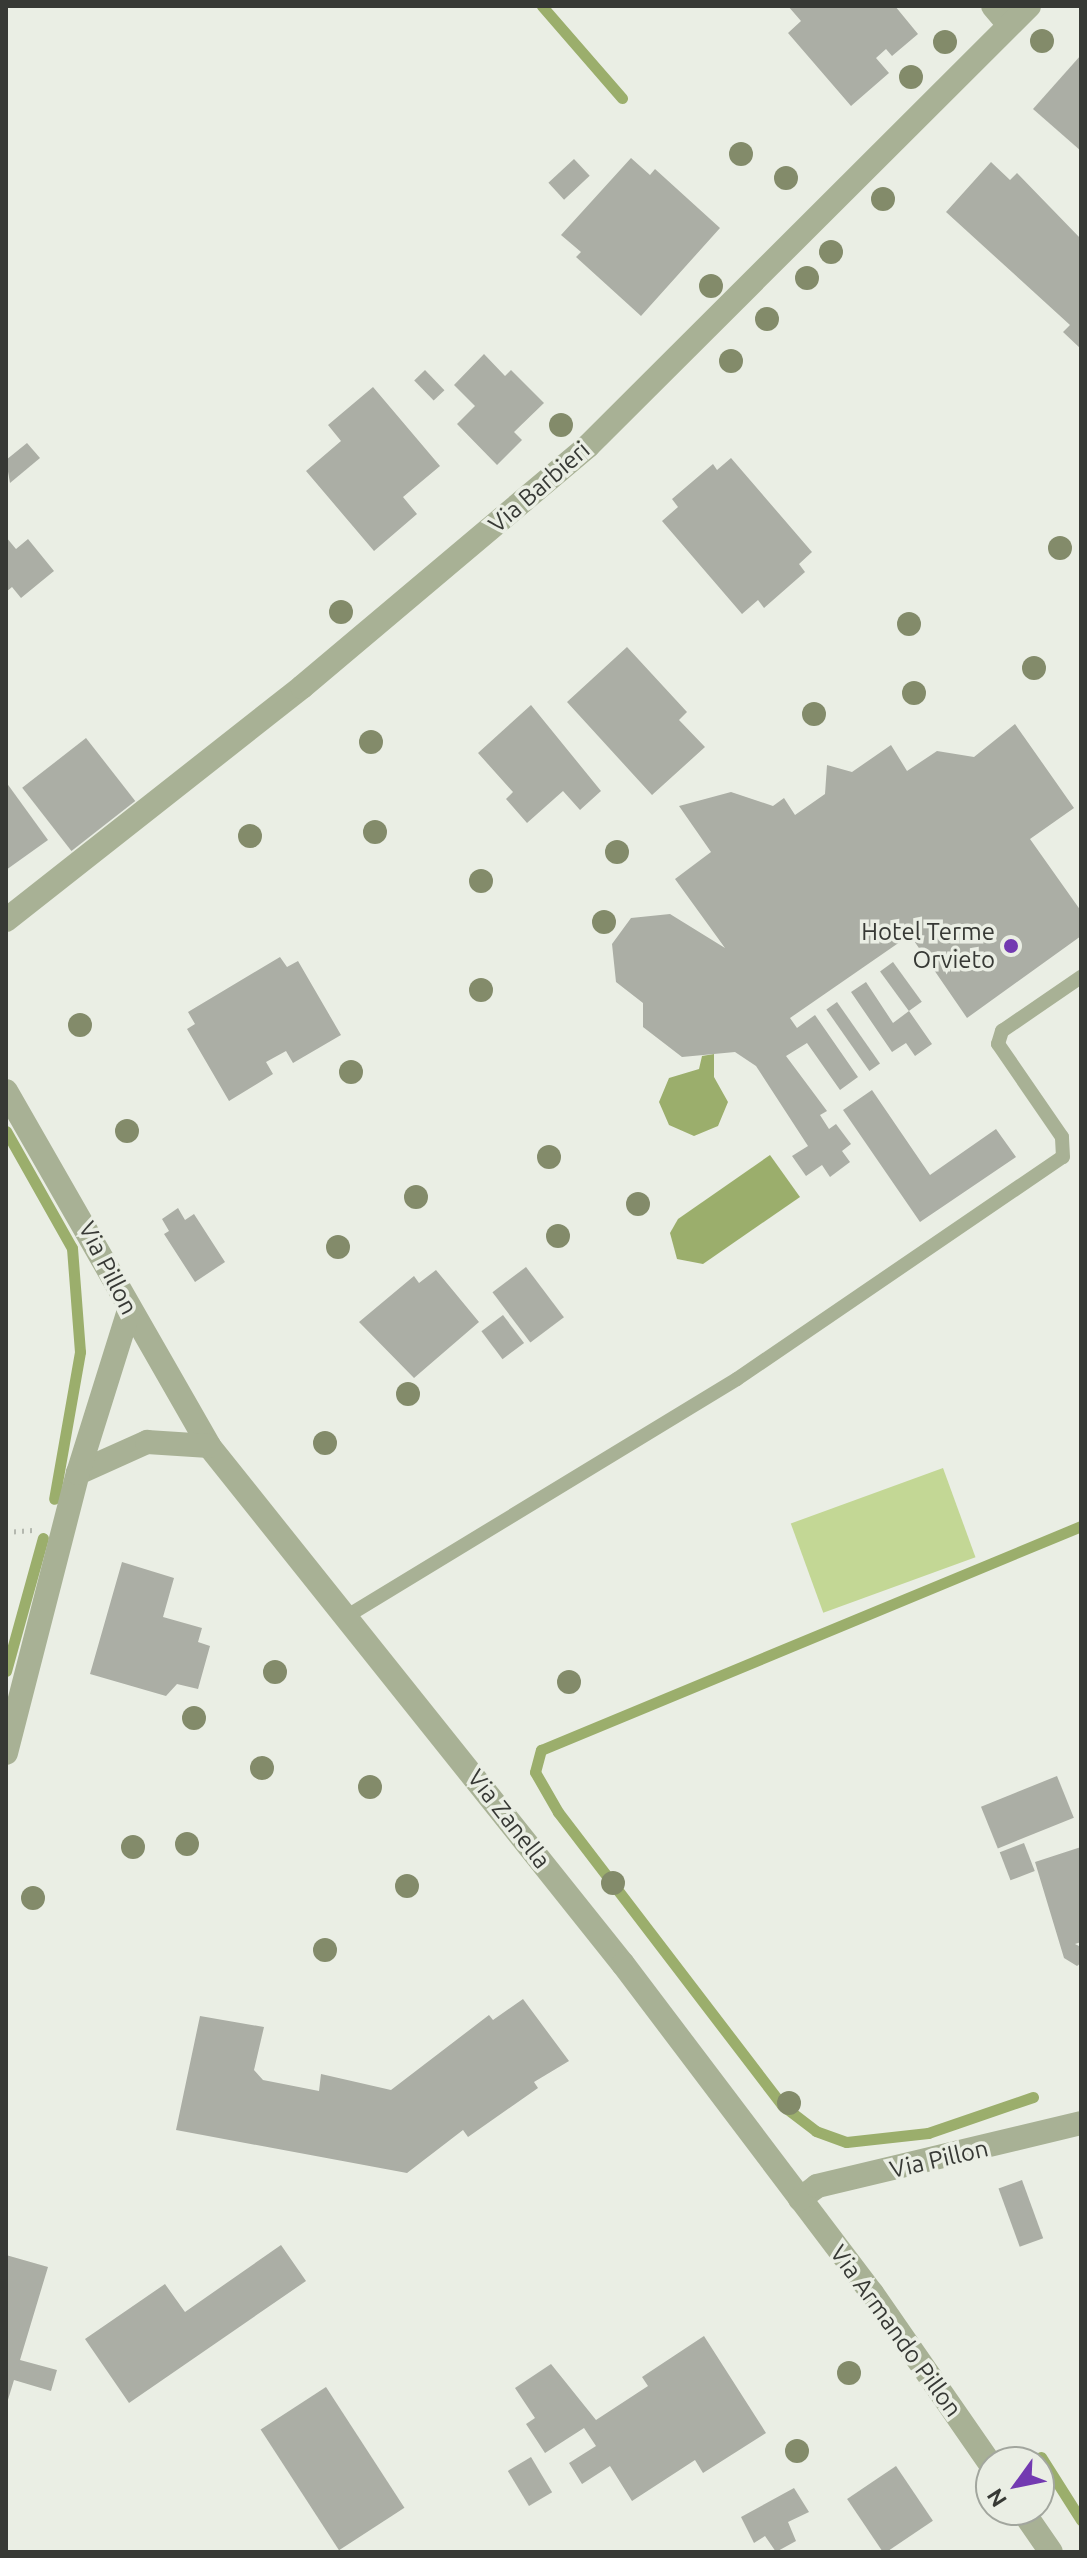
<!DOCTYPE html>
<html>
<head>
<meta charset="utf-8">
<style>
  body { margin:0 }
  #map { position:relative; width:1087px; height:2558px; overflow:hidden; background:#eaeee4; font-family:Ubuntu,sans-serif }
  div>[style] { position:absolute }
  .green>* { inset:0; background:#c3d795; transform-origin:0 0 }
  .water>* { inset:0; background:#9bae6c }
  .stream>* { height:11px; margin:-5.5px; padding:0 5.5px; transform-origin:5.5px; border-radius:5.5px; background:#9bae6c }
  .building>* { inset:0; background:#abaea5; transform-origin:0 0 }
  .path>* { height:5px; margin-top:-2.5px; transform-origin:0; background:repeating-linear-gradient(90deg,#b4b8af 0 2px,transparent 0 8px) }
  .lane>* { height:14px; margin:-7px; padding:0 7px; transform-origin:7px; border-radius:7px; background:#a8b195 }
  .street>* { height:24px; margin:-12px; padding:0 12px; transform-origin:12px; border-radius:12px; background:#a8b195 }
  .trees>* { width:24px; height:24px; margin:-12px; border-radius:50%; background:#838b6a }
  .dots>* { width:22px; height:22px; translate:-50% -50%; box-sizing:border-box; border:4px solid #eaeee4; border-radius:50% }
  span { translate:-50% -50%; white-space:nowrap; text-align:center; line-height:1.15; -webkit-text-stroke:7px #eaeee4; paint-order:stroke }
  .street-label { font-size:24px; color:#373935 }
  .poi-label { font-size:24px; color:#373935 }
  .right { translate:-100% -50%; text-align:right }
  .frame { position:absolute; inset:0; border:8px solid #373935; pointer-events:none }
  .north { position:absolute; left:975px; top:2446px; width:80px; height:80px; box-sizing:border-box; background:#eaeee4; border:2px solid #a2a69e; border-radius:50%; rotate:237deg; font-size:22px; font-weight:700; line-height:32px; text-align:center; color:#373935 }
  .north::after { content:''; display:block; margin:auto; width:28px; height:36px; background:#733ab1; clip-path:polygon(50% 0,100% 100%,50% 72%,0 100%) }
</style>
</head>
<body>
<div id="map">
  <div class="green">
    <i style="left:943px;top:1468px;width:95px;height:162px;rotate:70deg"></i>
  </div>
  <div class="water">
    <i style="clip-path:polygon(714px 1054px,714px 1077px,728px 1102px,718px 1126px,694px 1136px,669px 1125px,659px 1102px,669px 1078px,699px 1069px,702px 1056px)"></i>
    <i style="clip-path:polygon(770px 1155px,800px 1197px,703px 1264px,677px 1259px,670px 1233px,678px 1219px)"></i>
  </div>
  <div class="stream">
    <i style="left:542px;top:6px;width:122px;rotate:49deg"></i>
    <i style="left:6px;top:1131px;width:134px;rotate:60.6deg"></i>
    <i style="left:72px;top:1248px;width:104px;rotate:85.6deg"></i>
    <i style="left:80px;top:1352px;width:149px;rotate:100deg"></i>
    <i style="left:6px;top:1671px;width:138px;rotate:-74.5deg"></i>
    <i style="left:1033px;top:2097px;width:111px;rotate:161.1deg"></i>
    <i style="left:928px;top:2133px;width:82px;rotate:173.7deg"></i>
    <i style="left:846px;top:2142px;width:32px;rotate:-160deg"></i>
    <i style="left:816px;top:2131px;width:43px;rotate:-142.6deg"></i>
    <i style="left:782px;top:2105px;width:369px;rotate:-127.4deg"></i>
    <i style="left:558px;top:1812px;width:46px;rotate:-119.9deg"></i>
    <i style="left:535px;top:1772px;width:23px;rotate:-75deg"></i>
    <i style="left:541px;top:1750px;width:585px;rotate:-22.53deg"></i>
    <i style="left:1041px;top:2457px;width:75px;rotate:57.6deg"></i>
  </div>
  <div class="building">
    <i style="clip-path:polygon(788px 6px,895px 6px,918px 34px,892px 56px,886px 49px,876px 58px,889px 73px,851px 106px,788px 33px,801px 21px)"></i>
    <i style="clip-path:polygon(1081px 55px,1081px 151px,1033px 109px)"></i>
    <i style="clip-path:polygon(631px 158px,650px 175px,655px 169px,720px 228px,641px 316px,576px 257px,581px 252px,561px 235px)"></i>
    <i style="left:574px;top:159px;width:23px;height:35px;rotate:47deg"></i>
    <i style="clip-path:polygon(991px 162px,1010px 180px,1017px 173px,1081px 239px,1081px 349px,1063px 332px,1070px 325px,946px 212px)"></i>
    <i style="clip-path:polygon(484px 354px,505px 376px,511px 370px,544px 403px,514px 432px,522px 440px,497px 465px,457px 424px,475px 406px,454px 385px)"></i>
    <i style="left:425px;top:370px;width:28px;height:15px;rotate:46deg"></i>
    <i style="clip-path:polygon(373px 387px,440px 466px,403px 497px,417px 514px,374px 551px,306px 471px,341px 441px,328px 425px)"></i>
    <i style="clip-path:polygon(27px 443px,40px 458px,10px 483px,6px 460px)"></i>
    <i style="clip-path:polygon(731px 458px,812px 552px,799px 564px,805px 572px,764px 608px,758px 600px,742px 614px,662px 521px,678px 507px,672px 499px,713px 464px,717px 470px)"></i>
    <i style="clip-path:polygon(6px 537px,16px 549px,28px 539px,54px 571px,21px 598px,12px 587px,6px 592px)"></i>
    <i style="clip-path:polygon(627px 647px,687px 712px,679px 720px,705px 747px,652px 795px,567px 702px)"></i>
    <i style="clip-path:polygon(531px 705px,601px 791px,580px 810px,563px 791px,527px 823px,506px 799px,513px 792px,478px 753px)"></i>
    <i style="clip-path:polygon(1015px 724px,1074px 808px,1030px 839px,1081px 911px,1081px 936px,967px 1018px,910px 935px,790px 1018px,797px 1028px,815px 1015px,858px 1077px,840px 1090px,807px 1043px,786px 1056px,827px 1111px,820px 1115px,829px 1129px,836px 1124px,851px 1144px,842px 1151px,850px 1162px,830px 1177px,822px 1165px,806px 1176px,792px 1156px,808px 1146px,756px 1066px,735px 1052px,682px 1057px,643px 1027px,643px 1003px,616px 982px,612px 944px,631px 918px,670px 914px,725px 948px,675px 879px,711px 852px,679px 806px,731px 792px,773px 806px,784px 798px,795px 815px,825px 794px,827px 765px,852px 772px,891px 745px,907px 771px,937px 751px,974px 757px)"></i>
    <i style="left:86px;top:738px;width:80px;height:81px;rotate:52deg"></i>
    <i style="clip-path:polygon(6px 782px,48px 840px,6px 870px)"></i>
    <i style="clip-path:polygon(280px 957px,287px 967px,298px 961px,341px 1035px,293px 1063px,286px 1051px,266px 1062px,273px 1074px,229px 1101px,187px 1029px,195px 1024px,188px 1012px)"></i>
    <i style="left:893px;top:962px;width:49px;height:16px;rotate:54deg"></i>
    <i style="clip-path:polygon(866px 982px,893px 1023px,909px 1011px,932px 1044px,915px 1056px,906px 1043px,892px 1052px,851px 992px)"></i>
    <i style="left:837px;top:1002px;width:75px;height:13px;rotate:55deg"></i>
    <i style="clip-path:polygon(872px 1090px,930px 1175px,996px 1129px,1016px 1157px,920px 1222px,843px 1110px)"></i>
    <i style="clip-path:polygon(178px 1208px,185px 1220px,194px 1214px,225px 1262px,195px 1282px,164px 1234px,169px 1231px,162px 1219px)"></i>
    <i style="left:526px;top:1267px;width:63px;height:42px;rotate:53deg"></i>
    <i style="clip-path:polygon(436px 1270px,479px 1322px,414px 1378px,359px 1322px,414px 1276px,419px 1283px)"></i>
    <i style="left:503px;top:1315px;width:35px;height:27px;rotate:53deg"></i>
    <i style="clip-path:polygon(122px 1562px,174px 1578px,163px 1617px,202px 1628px,198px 1642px,210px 1646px,198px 1689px,177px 1684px,166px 1696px,90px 1674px)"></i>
    <i style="left:1057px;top:1776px;width:45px;height:82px;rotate:68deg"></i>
    <i style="left:1024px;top:1843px;width:30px;height:26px;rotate:69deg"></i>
    <i style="clip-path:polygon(1081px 1847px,1081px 1942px,1075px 1944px,1081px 1947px,1081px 1963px,1077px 1966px,1064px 1958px,1035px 1862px)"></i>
    <i style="clip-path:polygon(523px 1999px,569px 2061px,534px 2082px,538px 2088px,468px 2137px,463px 2130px,407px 2173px,176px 2130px,200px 2016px,264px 2027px,254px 2070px,263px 2080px,319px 2091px,321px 2074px,391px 2090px,489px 2015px,493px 2020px)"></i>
    <i style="left:1022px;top:2180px;width:62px;height:25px;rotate:70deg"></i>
    <i style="clip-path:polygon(281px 2245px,306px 2281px,129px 2403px,85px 2339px,165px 2284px,185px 2312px)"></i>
    <i style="clip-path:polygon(6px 2255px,48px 2267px,20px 2360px,57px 2370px,51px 2391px,14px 2380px,7px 2403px)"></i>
    <i style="clip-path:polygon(704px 2336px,766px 2433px,703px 2473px,695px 2460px,632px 2501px,610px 2466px,582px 2484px,569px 2463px,596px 2446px,584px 2428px,545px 2453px,526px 2424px,535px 2418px,515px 2388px,551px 2364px,596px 2420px,648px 2386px,642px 2377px)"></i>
    <i style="left:326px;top:2387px;width:144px;height:78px;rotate:57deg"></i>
    <i style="left:531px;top:2457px;width:41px;height:27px;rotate:59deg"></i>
    <i style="left:896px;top:2466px;width:66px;height:59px;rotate:56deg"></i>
    <i style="clip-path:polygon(794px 2488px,809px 2512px,788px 2522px,796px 2541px,776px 2552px,765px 2536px,754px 2543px,741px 2517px)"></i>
  </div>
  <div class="path">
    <i style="left:6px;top:1532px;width:27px;rotate:-4deg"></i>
  </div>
  <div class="lane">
    <i style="left:344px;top:1618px;width:460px;rotate:-31.3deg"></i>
    <i style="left:737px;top:1379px;width:394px;rotate:-34.3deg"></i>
    <i style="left:1063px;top:1157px;width:20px;rotate:-93deg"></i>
    <i style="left:1062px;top:1137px;width:113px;rotate:-124.5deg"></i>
    <i style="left:998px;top:1044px;width:14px;rotate:-73deg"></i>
    <i style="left:1002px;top:1031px;width:96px;rotate:-34.4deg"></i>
  </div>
  <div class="street">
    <i style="left:993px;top:6px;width:25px;rotate:50deg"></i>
    <i style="left:6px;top:920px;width:377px;rotate:-38.2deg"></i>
    <i style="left:302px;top:687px;width:374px;rotate:-40.1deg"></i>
    <i style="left:588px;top:446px;width:623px;rotate:-44.93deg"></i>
    <i style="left:6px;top:1091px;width:409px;rotate:60.2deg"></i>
    <i style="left:209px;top:1446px;width:663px;rotate:51.37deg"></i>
    <i style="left:623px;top:1964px;width:413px;rotate:52.9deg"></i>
    <i style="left:872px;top:2293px;width:209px;rotate:55.3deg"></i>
    <i style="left:78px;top:1473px;width:76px;rotate:-24.2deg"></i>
    <i style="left:147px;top:1442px;width:62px;rotate:3.7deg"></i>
    <i style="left:6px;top:1753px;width:289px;rotate:-75.6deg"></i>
    <i style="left:78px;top:1473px;width:171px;rotate:-72.6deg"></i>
    <i style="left:800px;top:2199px;width:21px;rotate:-37deg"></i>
    <i style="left:817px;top:2186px;width:271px;rotate:-13.4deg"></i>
    <i style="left:1022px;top:2510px;width:51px;rotate:55.4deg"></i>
  </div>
  <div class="trees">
    <i style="left:1042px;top:41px"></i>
    <i style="left:945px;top:42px"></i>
    <i style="left:911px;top:77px"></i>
    <i style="left:741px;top:154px"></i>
    <i style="left:786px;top:178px"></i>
    <i style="left:883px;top:199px"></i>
    <i style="left:831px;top:252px"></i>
    <i style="left:807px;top:278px"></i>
    <i style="left:711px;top:286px"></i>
    <i style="left:767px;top:319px"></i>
    <i style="left:731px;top:361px"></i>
    <i style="left:561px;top:425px"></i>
    <i style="left:1060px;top:548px"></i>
    <i style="left:341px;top:612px"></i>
    <i style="left:909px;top:624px"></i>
    <i style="left:1034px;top:668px"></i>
    <i style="left:914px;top:693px"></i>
    <i style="left:814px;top:714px"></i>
    <i style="left:371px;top:742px"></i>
    <i style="left:375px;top:832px"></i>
    <i style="left:250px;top:836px"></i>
    <i style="left:617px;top:852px"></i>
    <i style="left:481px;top:881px"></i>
    <i style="left:604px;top:922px"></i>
    <i style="left:481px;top:990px"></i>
    <i style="left:80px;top:1025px"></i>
    <i style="left:351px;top:1072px"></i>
    <i style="left:127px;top:1131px"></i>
    <i style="left:549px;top:1157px"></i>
    <i style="left:416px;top:1197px"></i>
    <i style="left:638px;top:1204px"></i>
    <i style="left:558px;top:1236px"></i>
    <i style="left:338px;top:1247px"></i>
    <i style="left:408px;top:1394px"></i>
    <i style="left:325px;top:1443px"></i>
    <i style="left:275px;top:1672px"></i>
    <i style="left:569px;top:1682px"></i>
    <i style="left:194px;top:1718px"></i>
    <i style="left:262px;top:1768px"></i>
    <i style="left:370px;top:1787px"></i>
    <i style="left:187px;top:1844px"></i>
    <i style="left:133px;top:1847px"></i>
    <i style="left:613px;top:1883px"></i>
    <i style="left:407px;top:1886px"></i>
    <i style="left:33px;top:1898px"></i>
    <i style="left:325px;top:1950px"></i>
    <i style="left:789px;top:2103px"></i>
    <i style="left:849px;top:2373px"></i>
    <i style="left:797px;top:2451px"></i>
  </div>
  <div class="dots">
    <i style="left:1011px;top:946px;background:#733ab1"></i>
  </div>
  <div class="street-label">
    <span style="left:539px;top:487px;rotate:-41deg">Via Barbieri</span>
    <span style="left:108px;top:1268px;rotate:63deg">Via Pillon</span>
    <span style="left:509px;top:1819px;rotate:52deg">Via Zanella</span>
    <span style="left:939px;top:2159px;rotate:-13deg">Via Pillon</span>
    <span style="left:896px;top:2331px;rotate:54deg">Via Armando Pillon</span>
  </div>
  <div class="poi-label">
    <span class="right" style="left:995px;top:946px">Hotel Terme<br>Orvieto</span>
  </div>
  <div class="frame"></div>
  <div class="north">N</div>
</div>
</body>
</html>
